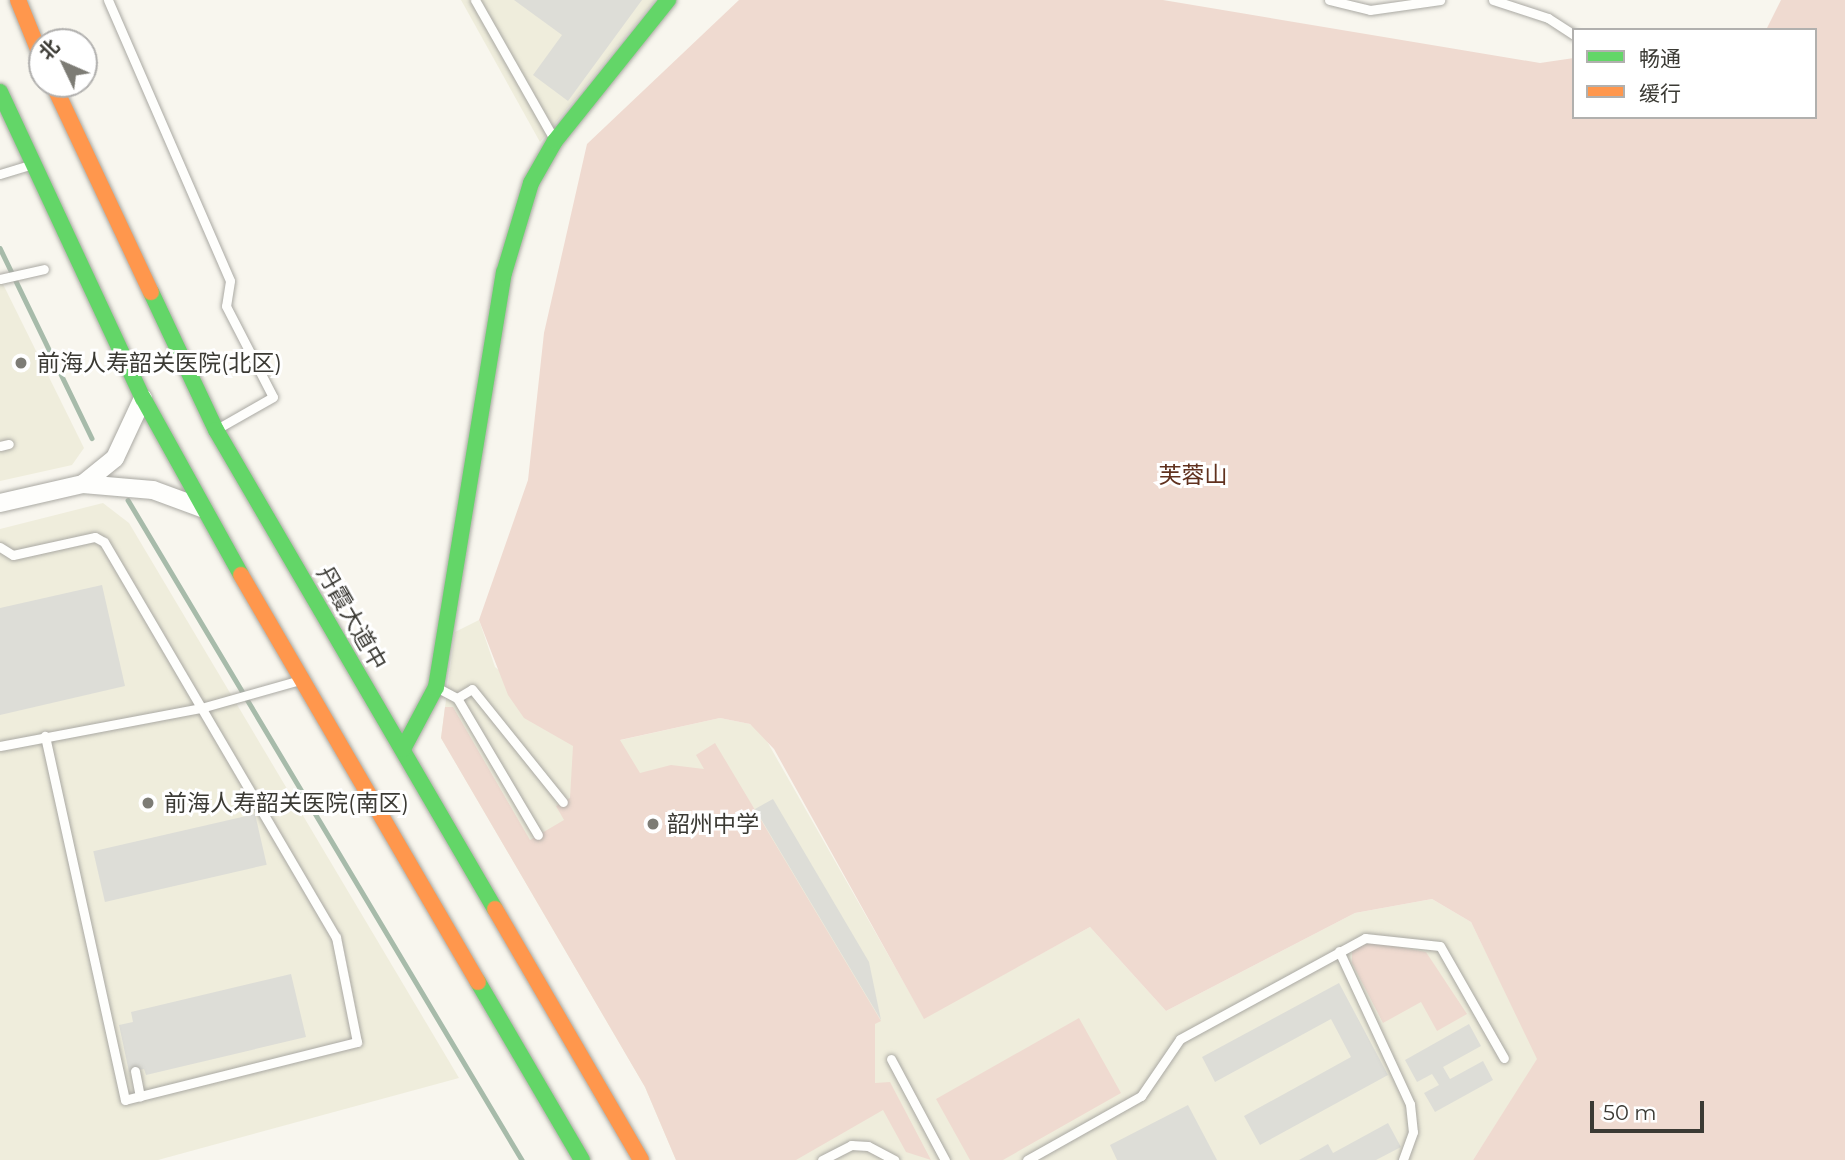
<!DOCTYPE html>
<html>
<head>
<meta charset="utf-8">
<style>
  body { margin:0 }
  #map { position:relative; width:1845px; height:1160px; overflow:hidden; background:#f8f6ee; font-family:Montserrat,"Noto Sans SC",sans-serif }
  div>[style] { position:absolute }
  .built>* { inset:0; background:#efeddc }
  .green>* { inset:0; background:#efdad0 }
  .stream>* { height:4.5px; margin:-2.25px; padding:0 2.25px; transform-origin:2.25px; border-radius:2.25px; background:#a7bbaa }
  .building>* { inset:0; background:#ddddd7; transform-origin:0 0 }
  .roads { filter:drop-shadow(0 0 2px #aaa9a3) drop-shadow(0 0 2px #aaa9a3) }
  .lane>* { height:9px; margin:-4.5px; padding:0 4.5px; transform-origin:4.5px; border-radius:4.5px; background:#fefefc }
  .street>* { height:18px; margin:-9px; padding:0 9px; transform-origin:9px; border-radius:9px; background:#fefefc }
  .fast>* { height:16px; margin:-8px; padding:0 8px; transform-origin:8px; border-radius:8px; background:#63d668 }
  .slow>* { height:16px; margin:-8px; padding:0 8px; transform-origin:8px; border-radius:8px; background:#ff974d }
  .dots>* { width:19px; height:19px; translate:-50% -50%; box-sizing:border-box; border:4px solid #fff; border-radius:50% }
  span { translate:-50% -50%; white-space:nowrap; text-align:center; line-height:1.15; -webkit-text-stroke:6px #fff; paint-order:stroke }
  .poi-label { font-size:23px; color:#3b3a34 }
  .left { translate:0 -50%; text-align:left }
  .park-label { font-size:23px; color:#60311e }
  .street-label { font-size:23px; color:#3b3a34 }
  .legend { position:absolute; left:1572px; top:28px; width:245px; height:91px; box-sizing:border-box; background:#fff; border:2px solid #b1b0ae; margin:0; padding:9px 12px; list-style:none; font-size:21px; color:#3b3a34 }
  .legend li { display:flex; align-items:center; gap:14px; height:35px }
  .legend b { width:35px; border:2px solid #b1b0ae }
  .north { position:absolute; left:28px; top:28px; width:70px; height:70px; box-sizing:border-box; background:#fff; border:2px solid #b1b0ae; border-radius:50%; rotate:314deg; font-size:19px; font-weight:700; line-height:28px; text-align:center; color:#3b3a34 }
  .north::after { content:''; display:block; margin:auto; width:24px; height:32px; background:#7d7c75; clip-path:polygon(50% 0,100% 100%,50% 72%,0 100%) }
  .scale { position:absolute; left:1590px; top:1101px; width:114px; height:32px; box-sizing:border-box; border:4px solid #3b3a34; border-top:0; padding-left:9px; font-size:21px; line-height:24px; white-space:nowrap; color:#3b3a34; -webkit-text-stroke:5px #fff; paint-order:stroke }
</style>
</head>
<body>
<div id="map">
  <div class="built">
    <i style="clip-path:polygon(461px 0,655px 0,540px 142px)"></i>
    <i style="clip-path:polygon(0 278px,84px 448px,72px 465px,0 481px)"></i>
    <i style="clip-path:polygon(103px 503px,129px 523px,459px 1078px,158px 1160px,0 1160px,0 529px)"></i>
    <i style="clip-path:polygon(479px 620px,495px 667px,594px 746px,720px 718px,750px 724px,764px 736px,924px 1018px,1090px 927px,1166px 1011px,1355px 913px,1432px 899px,1471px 922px,1538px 1059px,1473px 1160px,676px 1160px,645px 1087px,441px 738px,455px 632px)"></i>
  </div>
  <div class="green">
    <i style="clip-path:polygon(739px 0,1163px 0,1540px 63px,1574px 58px,1574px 117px,1815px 117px,1815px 30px,1766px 30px,1781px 0,1845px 0,1845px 1160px,1473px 1160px,1537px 1059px,1471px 922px,1432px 899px,1355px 913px,1166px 1011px,1090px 927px,924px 1019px,774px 749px,750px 724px,720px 718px,620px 740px,640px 773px,671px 765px,704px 769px,696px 755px,715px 743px,881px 1021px,875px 1024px,875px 1083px,890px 1082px,931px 1160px,906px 1152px,883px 1110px,796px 1160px,676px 1160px,645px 1087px,441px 738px,445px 707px,453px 707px,530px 840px,564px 820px,556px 806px,570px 798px,573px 746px,524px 718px,508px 695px,479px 620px,528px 480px,544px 333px,587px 144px)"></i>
    <i style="clip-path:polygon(1371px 942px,1426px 952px,1467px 1014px,1437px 1031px,1421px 1002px,1383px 1023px,1352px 963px,1352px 949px)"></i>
    <i style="clip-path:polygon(1079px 1018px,1121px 1093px,1003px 1160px,970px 1160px,936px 1099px)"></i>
  </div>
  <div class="stream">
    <i style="left:0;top:248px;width:211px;rotate:64.2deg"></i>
    <i style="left:128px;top:500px;width:769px;rotate:59.16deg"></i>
  </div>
  <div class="building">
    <i style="clip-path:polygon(514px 0,642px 0,568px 101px,533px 75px,562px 35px)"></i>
    <i style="clip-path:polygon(102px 585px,125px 686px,0 715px,0 608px)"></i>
    <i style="clip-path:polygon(773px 799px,869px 962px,881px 1020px,755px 809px)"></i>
    <i style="left:255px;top:814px;width:52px;height:166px;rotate:77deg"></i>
    <i style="clip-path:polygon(291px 974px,306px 1037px,146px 1075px,144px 1069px,129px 1072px,119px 1025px,133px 1022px,131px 1012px)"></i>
    <i style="clip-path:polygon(1339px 983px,1388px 1075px,1260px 1145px,1244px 1116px,1351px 1057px,1331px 1019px,1215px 1082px,1202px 1057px)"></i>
    <i style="clip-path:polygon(1469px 1024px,1481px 1046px,1443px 1067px,1450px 1079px,1483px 1061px,1493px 1080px,1435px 1112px,1424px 1093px,1439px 1085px,1432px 1074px,1417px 1082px,1405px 1060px)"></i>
    <i style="clip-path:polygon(1188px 1105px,1217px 1160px,1117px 1160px,1110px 1145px)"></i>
    <i style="clip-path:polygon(1388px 1123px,1401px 1147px,1376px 1160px,1299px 1160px,1328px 1144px,1333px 1153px)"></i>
  </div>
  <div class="roads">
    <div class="lane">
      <i style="left:108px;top:0;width:306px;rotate:66.5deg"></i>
      <i style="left:230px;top:281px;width:25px;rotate:99deg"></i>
      <i style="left:226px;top:306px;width:102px;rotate:62.7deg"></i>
      <i style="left:273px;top:397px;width:64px;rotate:150.3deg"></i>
      <i style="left:475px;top:0;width:160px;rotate:60.4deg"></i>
      <i style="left:1329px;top:0;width:42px;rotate:13.7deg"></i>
      <i style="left:1370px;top:10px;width:71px;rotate:-8.1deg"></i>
      <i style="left:1493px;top:0;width:58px;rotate:18.1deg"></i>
      <i style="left:1548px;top:18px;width:31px;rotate:33deg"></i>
      <i style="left:0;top:174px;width:31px;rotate:-17deg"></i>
      <i style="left:0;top:279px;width:45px;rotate:-12.8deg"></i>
      <i style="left:0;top:446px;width:9px;rotate:-13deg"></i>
      <i style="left:0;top:547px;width:15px;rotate:32deg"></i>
      <i style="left:13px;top:555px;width:84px;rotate:-12.4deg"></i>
      <i style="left:95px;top:537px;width:10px;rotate:29deg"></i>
      <i style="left:104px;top:542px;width:458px;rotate:59.6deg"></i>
      <i style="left:336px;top:937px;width:107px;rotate:78.7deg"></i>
      <i style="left:357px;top:1042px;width:239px;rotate:166deg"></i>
      <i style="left:125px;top:1100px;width:373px;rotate:-102.4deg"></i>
      <i style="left:436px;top:687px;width:24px;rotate:28deg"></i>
      <i style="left:457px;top:698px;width:159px;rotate:59.4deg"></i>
      <i style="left:457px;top:698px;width:17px;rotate:-31deg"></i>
      <i style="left:472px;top:689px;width:145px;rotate:51.2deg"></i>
      <i style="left:0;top:746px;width:205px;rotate:-10.7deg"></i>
      <i style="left:201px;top:708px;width:103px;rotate:-15.8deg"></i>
      <i style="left:1339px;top:951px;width:169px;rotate:65.1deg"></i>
      <i style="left:1410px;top:1104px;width:28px;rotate:84deg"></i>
      <i style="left:1413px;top:1132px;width:30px;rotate:110deg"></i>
      <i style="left:891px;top:1059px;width:115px;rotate:61.9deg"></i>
      <i style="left:135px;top:1071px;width:26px;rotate:79deg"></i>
      <i style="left:822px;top:1160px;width:33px;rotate:-27deg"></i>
      <i style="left:851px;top:1145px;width:17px;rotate:3deg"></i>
      <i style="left:868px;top:1146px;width:30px;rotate:28deg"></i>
      <i style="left:1027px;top:1160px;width:131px;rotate:-29.3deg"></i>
      <i style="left:1141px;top:1096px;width:69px;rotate:-55.6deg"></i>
      <i style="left:1180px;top:1039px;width:211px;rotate:-28.6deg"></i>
      <i style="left:1365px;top:938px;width:75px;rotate:6.1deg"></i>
      <i style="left:1440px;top:946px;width:129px;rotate:60.3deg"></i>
    </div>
    <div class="street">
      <i style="left:83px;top:484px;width:41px;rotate:-39.1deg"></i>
      <i style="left:115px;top:458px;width:66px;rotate:-65deg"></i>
      <i style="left:0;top:503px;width:85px;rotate:-12.9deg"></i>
      <i style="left:83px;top:484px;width:70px;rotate:4.9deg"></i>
      <i style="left:153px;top:490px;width:52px;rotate:20.2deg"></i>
    </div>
    <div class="fast">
      <i style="left:0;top:92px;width:338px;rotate:65deg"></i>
      <i style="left:143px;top:398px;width:202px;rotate:61deg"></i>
      <i style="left:151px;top:292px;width:153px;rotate:64.8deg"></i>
      <i style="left:216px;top:430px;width:554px;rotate:59.78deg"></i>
      <i style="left:403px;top:749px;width:70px;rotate:-62deg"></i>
      <i style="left:436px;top:687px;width:420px;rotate:-80.7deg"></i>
      <i style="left:504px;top:273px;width:94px;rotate:-73.3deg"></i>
      <i style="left:531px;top:183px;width:48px;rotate:-60.3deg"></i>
      <i style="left:555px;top:141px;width:181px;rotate:-51.3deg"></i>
      <i style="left:478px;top:982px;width:206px;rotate:59.7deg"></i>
    </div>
    <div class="slow">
      <i style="left:18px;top:0;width:64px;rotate:67.9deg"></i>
      <i style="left:53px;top:84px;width:230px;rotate:64.8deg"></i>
      <i style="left:241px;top:575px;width:471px;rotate:59.8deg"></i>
      <i style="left:495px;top:909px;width:290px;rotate:59.8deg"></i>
    </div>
  </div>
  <div class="dots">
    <i style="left:21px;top:363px;background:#7d7c75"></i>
    <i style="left:148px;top:803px;background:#7d7c75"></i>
    <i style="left:653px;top:824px;background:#7d7c75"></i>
  </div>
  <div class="poi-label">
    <span class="left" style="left:37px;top:363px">前海人寿韶关医院(北区)</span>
    <span class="left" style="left:164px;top:803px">前海人寿韶关医院(南区)</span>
    <span class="left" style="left:667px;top:824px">韶州中学</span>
  </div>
  <div class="park-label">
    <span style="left:1193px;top:475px">芙蓉山</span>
  </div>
  <div class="street-label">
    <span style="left:352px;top:618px;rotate:60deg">丹霞大道中</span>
  </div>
  <ul class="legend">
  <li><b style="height:9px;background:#63d668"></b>畅通</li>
  <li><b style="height:9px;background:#ff974d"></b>缓行</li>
  </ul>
  <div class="north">北</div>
  <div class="scale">50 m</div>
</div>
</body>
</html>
